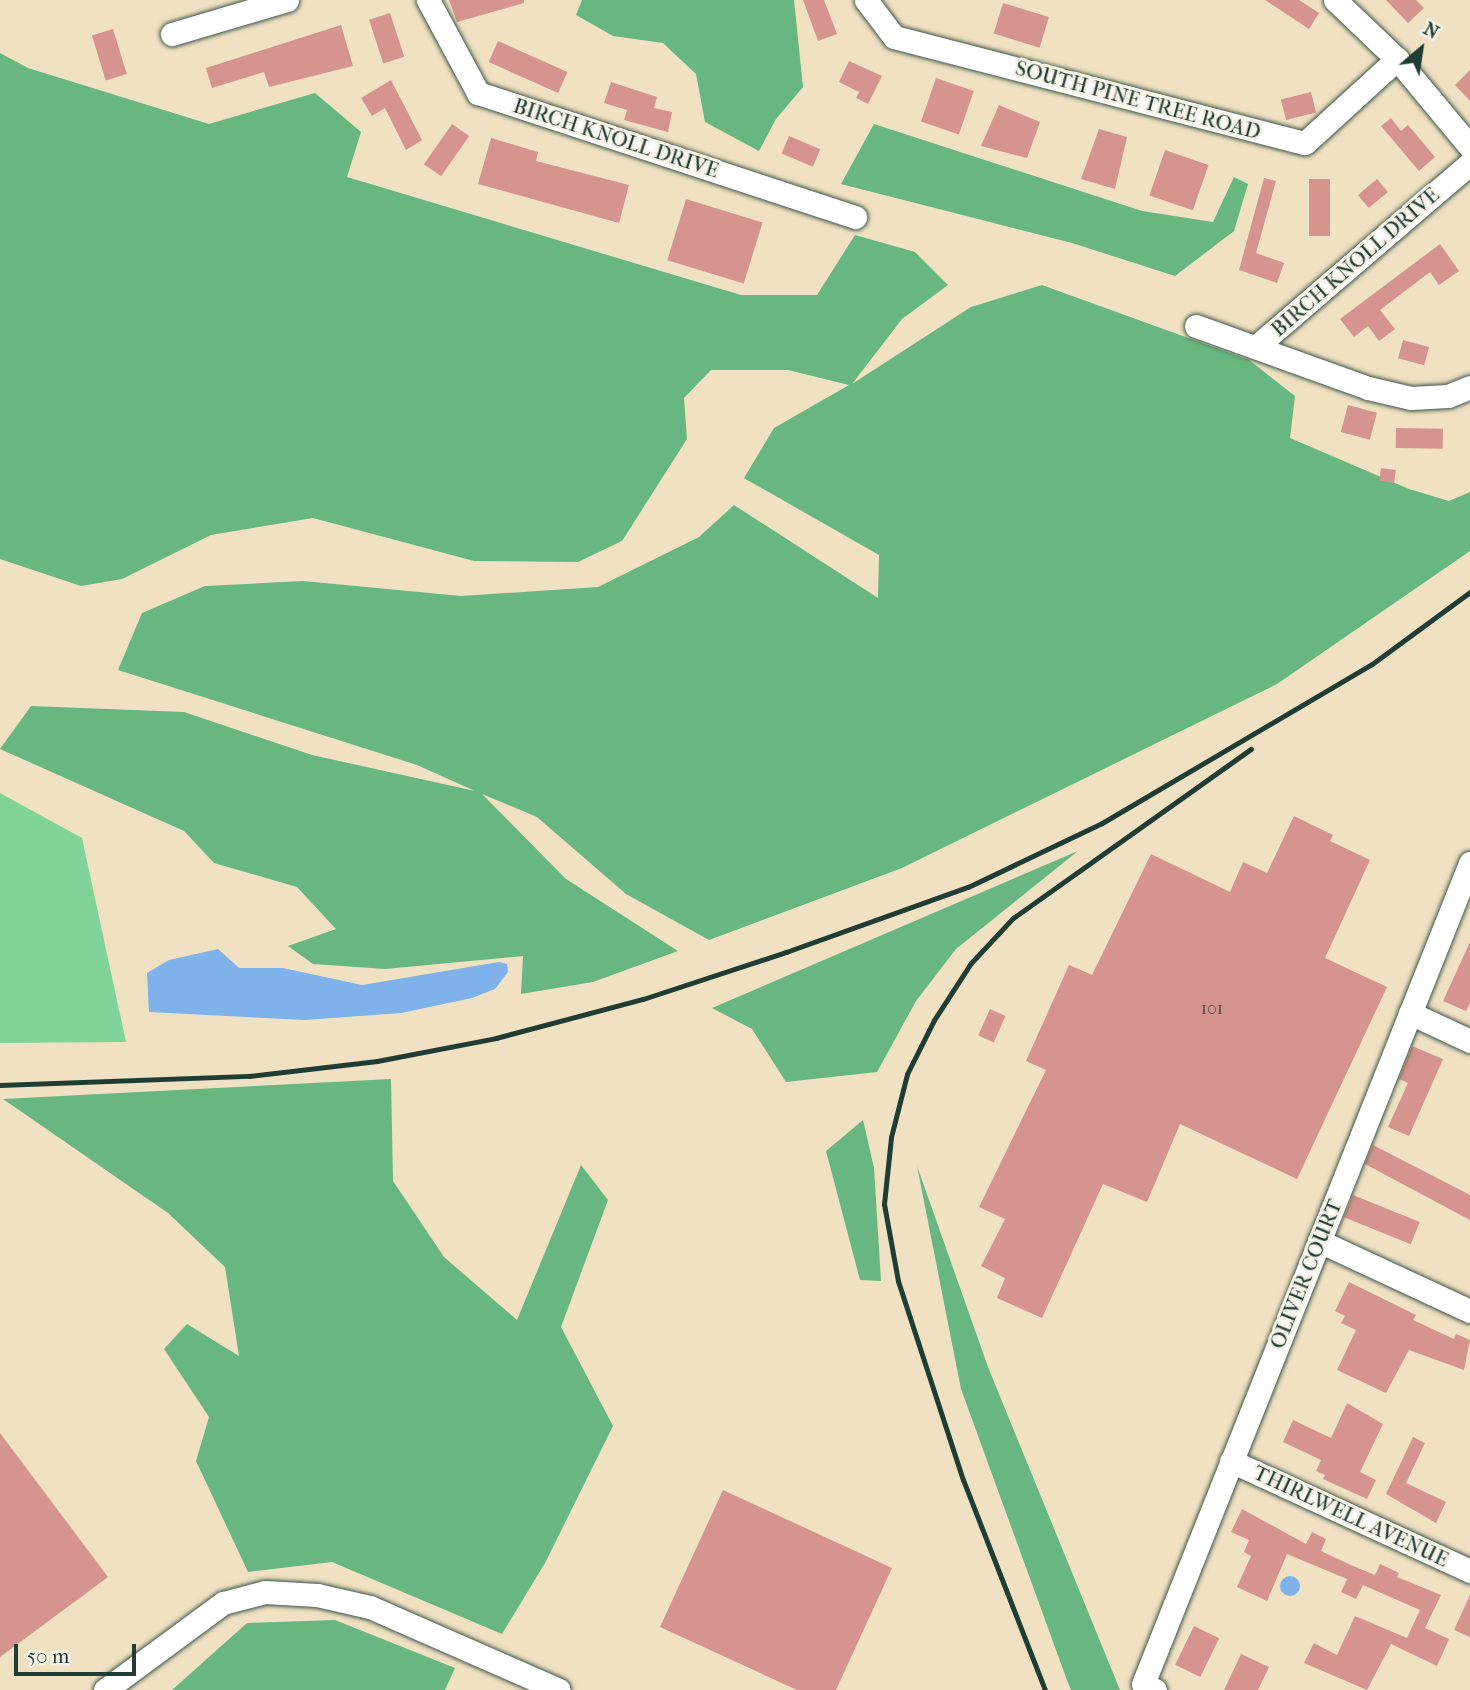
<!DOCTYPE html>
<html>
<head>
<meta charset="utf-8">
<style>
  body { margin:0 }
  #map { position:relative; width:1470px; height:1690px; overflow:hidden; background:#f0e1c2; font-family:"IM FELL French Canon",serif }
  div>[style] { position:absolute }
  .green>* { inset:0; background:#81d497 }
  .forest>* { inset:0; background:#68b680 }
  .water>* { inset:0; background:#7fb1eb }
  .round { border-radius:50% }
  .building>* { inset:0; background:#d6948e; transform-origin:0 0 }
  .roads { filter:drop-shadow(0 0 2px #3e5649) drop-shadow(0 0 2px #3e5649) }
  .minor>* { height:23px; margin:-11.5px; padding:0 11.5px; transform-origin:11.5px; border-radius:11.5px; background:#fff }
  .rail>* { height:5px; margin:-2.5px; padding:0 2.5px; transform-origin:2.5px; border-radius:2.5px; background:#1f3d34 }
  span { translate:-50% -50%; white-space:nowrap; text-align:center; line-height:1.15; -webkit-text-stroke:6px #f7f3e8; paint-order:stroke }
  .number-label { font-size:18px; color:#4d534a }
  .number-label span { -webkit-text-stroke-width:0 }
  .street-label { font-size:21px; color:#1f3d34 }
  .north { position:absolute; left:1386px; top:14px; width:70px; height:70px; -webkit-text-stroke:5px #f7f3e8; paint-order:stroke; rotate:29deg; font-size:19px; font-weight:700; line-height:28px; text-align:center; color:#1f3d34 }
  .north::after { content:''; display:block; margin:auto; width:24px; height:32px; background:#1f3d34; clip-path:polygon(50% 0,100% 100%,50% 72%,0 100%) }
  .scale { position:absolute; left:14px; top:1644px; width:122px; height:32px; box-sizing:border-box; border:4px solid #1f3d34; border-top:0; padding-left:9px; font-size:21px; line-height:24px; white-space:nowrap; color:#1f3d34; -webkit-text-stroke:5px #f7f3e8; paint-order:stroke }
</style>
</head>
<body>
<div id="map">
  <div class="green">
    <i style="clip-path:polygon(0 793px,82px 838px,126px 1042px,0 1043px)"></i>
  </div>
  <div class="forest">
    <i style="clip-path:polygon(582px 0,794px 0,803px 87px,776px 119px,759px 151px,705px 122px,696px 74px,663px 43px,613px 36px,576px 15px)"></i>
    <i style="clip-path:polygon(0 53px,28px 68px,209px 124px,315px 93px,361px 132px,347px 177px,741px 295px,817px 295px,855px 235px,915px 252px,948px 285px,902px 319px,852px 384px,971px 307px,1042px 285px,1249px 360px,1295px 396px,1290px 438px,1409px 489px,1449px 501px,1470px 492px,1470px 551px,1277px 684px,902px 868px,709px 940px,626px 894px,537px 817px,482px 794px,566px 879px,678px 951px,593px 982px,521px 994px,523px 956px,385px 969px,313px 964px,288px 946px,336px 929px,297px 887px,214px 863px,184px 831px,0 749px,31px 706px,184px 712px,312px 755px,475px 791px,417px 765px,118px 670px,142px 613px,205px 586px,303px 581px,461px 596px,598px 587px,699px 537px,734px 505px,878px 598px,879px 555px,744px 478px,774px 428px,849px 385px,788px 370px,711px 370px,684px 398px,687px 439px,622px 541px,578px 562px,474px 561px,313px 518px,211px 535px,122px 579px,81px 586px,0 559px)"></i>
    <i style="clip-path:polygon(874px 124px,1142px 211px,1213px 222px,1234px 177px,1248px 184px,1234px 231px,1175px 276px,1072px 243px,841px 184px)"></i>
    <i style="clip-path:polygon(1078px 851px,956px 949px,916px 1001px,877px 1072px,786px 1082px,752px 1029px,712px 1008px)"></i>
    <i style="clip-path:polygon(391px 1079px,393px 1181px,444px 1257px,517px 1320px,581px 1165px,608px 1200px,561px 1327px,613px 1426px,545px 1563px,502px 1634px,332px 1562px,248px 1572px,196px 1461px,209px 1417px,164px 1349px,187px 1324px,239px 1356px,225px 1267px,168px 1213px,3px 1099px)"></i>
    <i style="clip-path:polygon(863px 1120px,874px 1168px,881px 1281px,860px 1280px,826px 1151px)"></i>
    <i style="clip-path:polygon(917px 1166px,988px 1367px,1120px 1690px,1071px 1690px,1068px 1683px,961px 1389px)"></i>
    <i style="clip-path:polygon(335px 1620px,455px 1668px,445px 1690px,172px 1690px,247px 1623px)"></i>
  </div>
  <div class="water">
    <i style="clip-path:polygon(218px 949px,239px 968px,283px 968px,362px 985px,499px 962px,507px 964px,508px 972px,495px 989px,472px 998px,401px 1013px,305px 1020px,149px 1012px,147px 973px,169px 960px)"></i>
    <i class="round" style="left:1280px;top:1576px;width:20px;height:20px"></i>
  </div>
  <div class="building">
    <i style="clip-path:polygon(449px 0,524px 0,524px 3px,457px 22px)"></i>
    <i style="clip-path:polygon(803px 0,824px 0,837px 34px,818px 41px)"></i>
    <i style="clip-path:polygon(1265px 0,1299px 0,1319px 13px,1309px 29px)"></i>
    <i style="clip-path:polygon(1386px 0,1416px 0,1424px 8px,1408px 23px)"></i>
    <i style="left:1003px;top:3px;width:48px;height:32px;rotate:17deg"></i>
    <i style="left:390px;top:13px;width:46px;height:22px;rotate:72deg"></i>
    <i style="clip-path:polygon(341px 25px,353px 66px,269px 87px,264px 72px,212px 88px,206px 68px)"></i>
    <i style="left:113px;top:29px;width:47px;height:22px;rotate:73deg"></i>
    <i style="left:498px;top:41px;width:76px;height:23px;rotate:24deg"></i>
    <i style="clip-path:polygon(849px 61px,882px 76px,868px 104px,856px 98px,859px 92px,839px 82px)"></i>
    <i style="clip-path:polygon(1470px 70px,1470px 101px,1455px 85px)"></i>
    <i style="left:936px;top:78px;width:40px;height:46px;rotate:19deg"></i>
    <i style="clip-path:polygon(391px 80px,422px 140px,406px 150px,385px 108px,372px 116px,361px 98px)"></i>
    <i style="clip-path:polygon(611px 82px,657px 97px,654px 108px,672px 112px,668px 132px,624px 120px,627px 110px,604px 103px)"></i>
    <i style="left:1311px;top:92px;width:21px;height:31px;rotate:76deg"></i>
    <i style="clip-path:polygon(999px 105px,1040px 122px,1027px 158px,981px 146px)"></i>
    <i style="clip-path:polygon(1391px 118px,1401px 131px,1408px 125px,1435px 157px,1419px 171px,1381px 126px)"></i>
    <i style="left:452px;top:124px;width:21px;height:49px;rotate:35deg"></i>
    <i style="clip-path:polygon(1099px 129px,1127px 137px,1115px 189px,1081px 179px)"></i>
    <i style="left:789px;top:136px;width:34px;height:19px;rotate:23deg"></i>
    <i style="clip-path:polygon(491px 138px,538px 152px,536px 161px,629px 185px,619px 223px,478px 184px)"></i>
    <i style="left:1165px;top:150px;width:46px;height:48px;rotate:19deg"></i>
    <i style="clip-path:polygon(1264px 178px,1276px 181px,1256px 253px,1284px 263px,1277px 283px,1239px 270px)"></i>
    <i style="left:1309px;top:179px;width:21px;height:57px"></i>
    <i style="left:1377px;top:179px;width:17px;height:25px;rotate:50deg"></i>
    <i style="left:686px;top:199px;width:80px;height:64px;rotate:17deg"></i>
    <i style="clip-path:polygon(1440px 244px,1459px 271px,1439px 285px,1430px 272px,1380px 310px,1395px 329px,1379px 341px,1368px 326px,1354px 337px,1340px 319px)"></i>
    <i style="left:1403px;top:340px;width:27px;height:19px;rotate:15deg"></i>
    <i style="left:1348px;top:405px;width:30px;height:28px;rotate:15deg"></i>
    <i style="left:1396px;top:428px;width:47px;height:20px;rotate:1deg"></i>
    <i style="left:1381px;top:468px;width:15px;height:13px;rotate:8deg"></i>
    <i style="clip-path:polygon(1294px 816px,1333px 835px,1330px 841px,1370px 860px,1325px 958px,1387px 987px,1297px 1179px,1180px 1124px,1147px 1202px,1103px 1184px,1042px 1318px,997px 1298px,1005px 1278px,981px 1266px,1005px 1219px,979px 1207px,1046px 1070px,1026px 1061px,1069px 965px,1092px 975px,1151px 854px,1230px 892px,1243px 862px,1267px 873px)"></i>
    <i style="clip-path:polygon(1470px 942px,1470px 1003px,1466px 1011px,1443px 1001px)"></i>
    <i style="left:990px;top:1009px;width:17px;height:29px;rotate:24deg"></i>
    <i style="clip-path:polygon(1412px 1046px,1443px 1059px,1409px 1136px,1388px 1127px,1408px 1083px,1399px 1079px)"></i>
    <i style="clip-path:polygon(1373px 1145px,1470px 1195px,1470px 1220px,1365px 1164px)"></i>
    <i style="left:1353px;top:1195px;width:72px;height:24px;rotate:22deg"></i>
    <i style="clip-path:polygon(1349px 1282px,1416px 1315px,1413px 1320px,1454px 1339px,1456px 1334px,1470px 1340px,1464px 1370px,1409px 1350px,1386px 1393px,1337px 1370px,1356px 1330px,1341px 1323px,1345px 1316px,1335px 1311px)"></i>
    <i style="clip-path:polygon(1347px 1403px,1383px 1424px,1360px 1472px,1376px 1480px,1367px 1499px,1323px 1479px,1325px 1475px,1316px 1471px,1321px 1460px,1283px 1442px,1293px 1420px,1331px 1438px)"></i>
    <i style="clip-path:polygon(0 1433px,108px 1577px,0 1657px)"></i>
    <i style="clip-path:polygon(1413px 1437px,1425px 1443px,1406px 1483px,1446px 1502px,1436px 1523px,1386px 1494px)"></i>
    <i style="clip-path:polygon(723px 1490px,892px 1568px,836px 1690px,797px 1690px,660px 1627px)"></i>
    <i style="clip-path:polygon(1242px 1509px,1306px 1544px,1312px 1532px,1326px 1539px,1321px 1551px,1353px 1566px,1375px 1575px,1380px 1564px,1399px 1573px,1397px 1577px,1441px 1595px,1425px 1628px,1449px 1639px,1437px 1666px,1391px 1644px,1367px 1690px,1304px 1663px,1314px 1643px,1337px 1655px,1355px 1616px,1407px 1638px,1420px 1610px,1363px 1585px,1356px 1599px,1341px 1592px,1347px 1579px,1287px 1554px,1267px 1601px,1237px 1587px,1251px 1556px,1244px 1552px,1249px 1540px,1231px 1532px)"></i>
    <i style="clip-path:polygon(1470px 1595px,1470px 1637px,1454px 1630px)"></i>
    <i style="left:1194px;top:1626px;width:28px;height:43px;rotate:26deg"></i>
    <i style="clip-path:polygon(1241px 1654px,1269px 1667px,1258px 1690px,1224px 1690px)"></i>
  </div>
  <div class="roads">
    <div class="minor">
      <i style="left:428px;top:0;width:106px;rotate:61.7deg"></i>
      <i style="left:478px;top:93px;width:397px;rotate:18.2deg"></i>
      <i style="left:866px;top:0;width:46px;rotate:52.9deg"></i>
      <i style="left:894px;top:37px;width:424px;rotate:14.5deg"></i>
      <i style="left:1305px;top:143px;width:125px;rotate:-42.4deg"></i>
      <i style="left:1335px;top:0;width:86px;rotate:43.6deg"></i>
      <i style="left:1397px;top:59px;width:114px;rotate:50.3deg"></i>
      <i style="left:172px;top:34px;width:120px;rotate:-16.5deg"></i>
      <i style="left:1196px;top:326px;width:183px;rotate:19.8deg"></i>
      <i style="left:1368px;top:388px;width:44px;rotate:13.1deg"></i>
      <i style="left:1411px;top:398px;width:37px;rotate:-3deg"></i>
      <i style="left:1448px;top:396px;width:24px;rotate:-22deg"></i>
      <i style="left:1258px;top:345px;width:279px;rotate:-40.6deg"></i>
      <i style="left:1410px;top:1013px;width:66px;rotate:25deg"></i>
      <i style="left:1319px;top:1241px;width:166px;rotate:24.9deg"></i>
      <i style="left:1231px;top:1461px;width:263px;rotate:24.7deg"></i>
      <i style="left:105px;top:1690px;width:147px;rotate:-36.4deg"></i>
      <i style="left:223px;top:1603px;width:43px;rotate:-14.7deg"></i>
      <i style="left:265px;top:1592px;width:52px;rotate:3.3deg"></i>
      <i style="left:317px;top:1595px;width:54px;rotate:12.8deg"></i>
      <i style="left:370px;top:1607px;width:206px;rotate:23.7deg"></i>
      <i style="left:1155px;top:1690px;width:13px;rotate:-153deg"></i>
      <i style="left:1143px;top:1684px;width:884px;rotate:-68.28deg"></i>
    </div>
  </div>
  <div class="rail">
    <i style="left:0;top:1085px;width:249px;rotate:-2.1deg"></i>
    <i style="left:249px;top:1076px;width:129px;rotate:-6.7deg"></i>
    <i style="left:377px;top:1061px;width:121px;rotate:-10.9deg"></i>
    <i style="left:496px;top:1038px;width:152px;rotate:-14.9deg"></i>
    <i style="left:643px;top:999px;width:151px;rotate:-18.2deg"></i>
    <i style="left:786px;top:952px;width:193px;rotate:-19.7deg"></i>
    <i style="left:968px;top:887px;width:148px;rotate:-25.5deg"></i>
    <i style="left:1102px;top:823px;width:313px;rotate:-30.5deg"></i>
    <i style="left:1372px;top:664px;width:122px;rotate:-36.3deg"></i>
    <i style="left:1045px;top:1690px;width:225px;rotate:-111.3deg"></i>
    <i style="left:963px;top:1480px;width:209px;rotate:-108.1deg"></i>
    <i style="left:898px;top:1281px;width:78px;rotate:-100.3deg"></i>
    <i style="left:884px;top:1204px;width:67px;rotate:-84deg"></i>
    <i style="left:891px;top:1137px;width:65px;rotate:-75.7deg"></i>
    <i style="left:907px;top:1074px;width:60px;rotate:-63.4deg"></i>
    <i style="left:934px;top:1020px;width:68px;rotate:-57deg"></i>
    <i style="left:971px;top:963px;width:62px;rotate:-47deg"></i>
    <i style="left:1013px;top:918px;width:292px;rotate:-35.4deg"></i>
  </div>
  <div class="number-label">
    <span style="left:1212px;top:1009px">101</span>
  </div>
  <div class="street-label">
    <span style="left:1138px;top:100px;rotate:15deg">SOUTH PINE TREE ROAD</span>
    <span style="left:616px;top:138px;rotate:18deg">BIRCH KNOLL DRIVE</span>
    <span style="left:1355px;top:262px;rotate:-41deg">BIRCH KNOLL DRIVE</span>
    <span style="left:1306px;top:1274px;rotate:-68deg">OLIVER COURT</span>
    <span style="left:1351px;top:1516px;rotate:25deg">THIRLWELL AVENUE</span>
  </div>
  <div class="north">N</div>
  <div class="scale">50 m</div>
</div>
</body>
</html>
